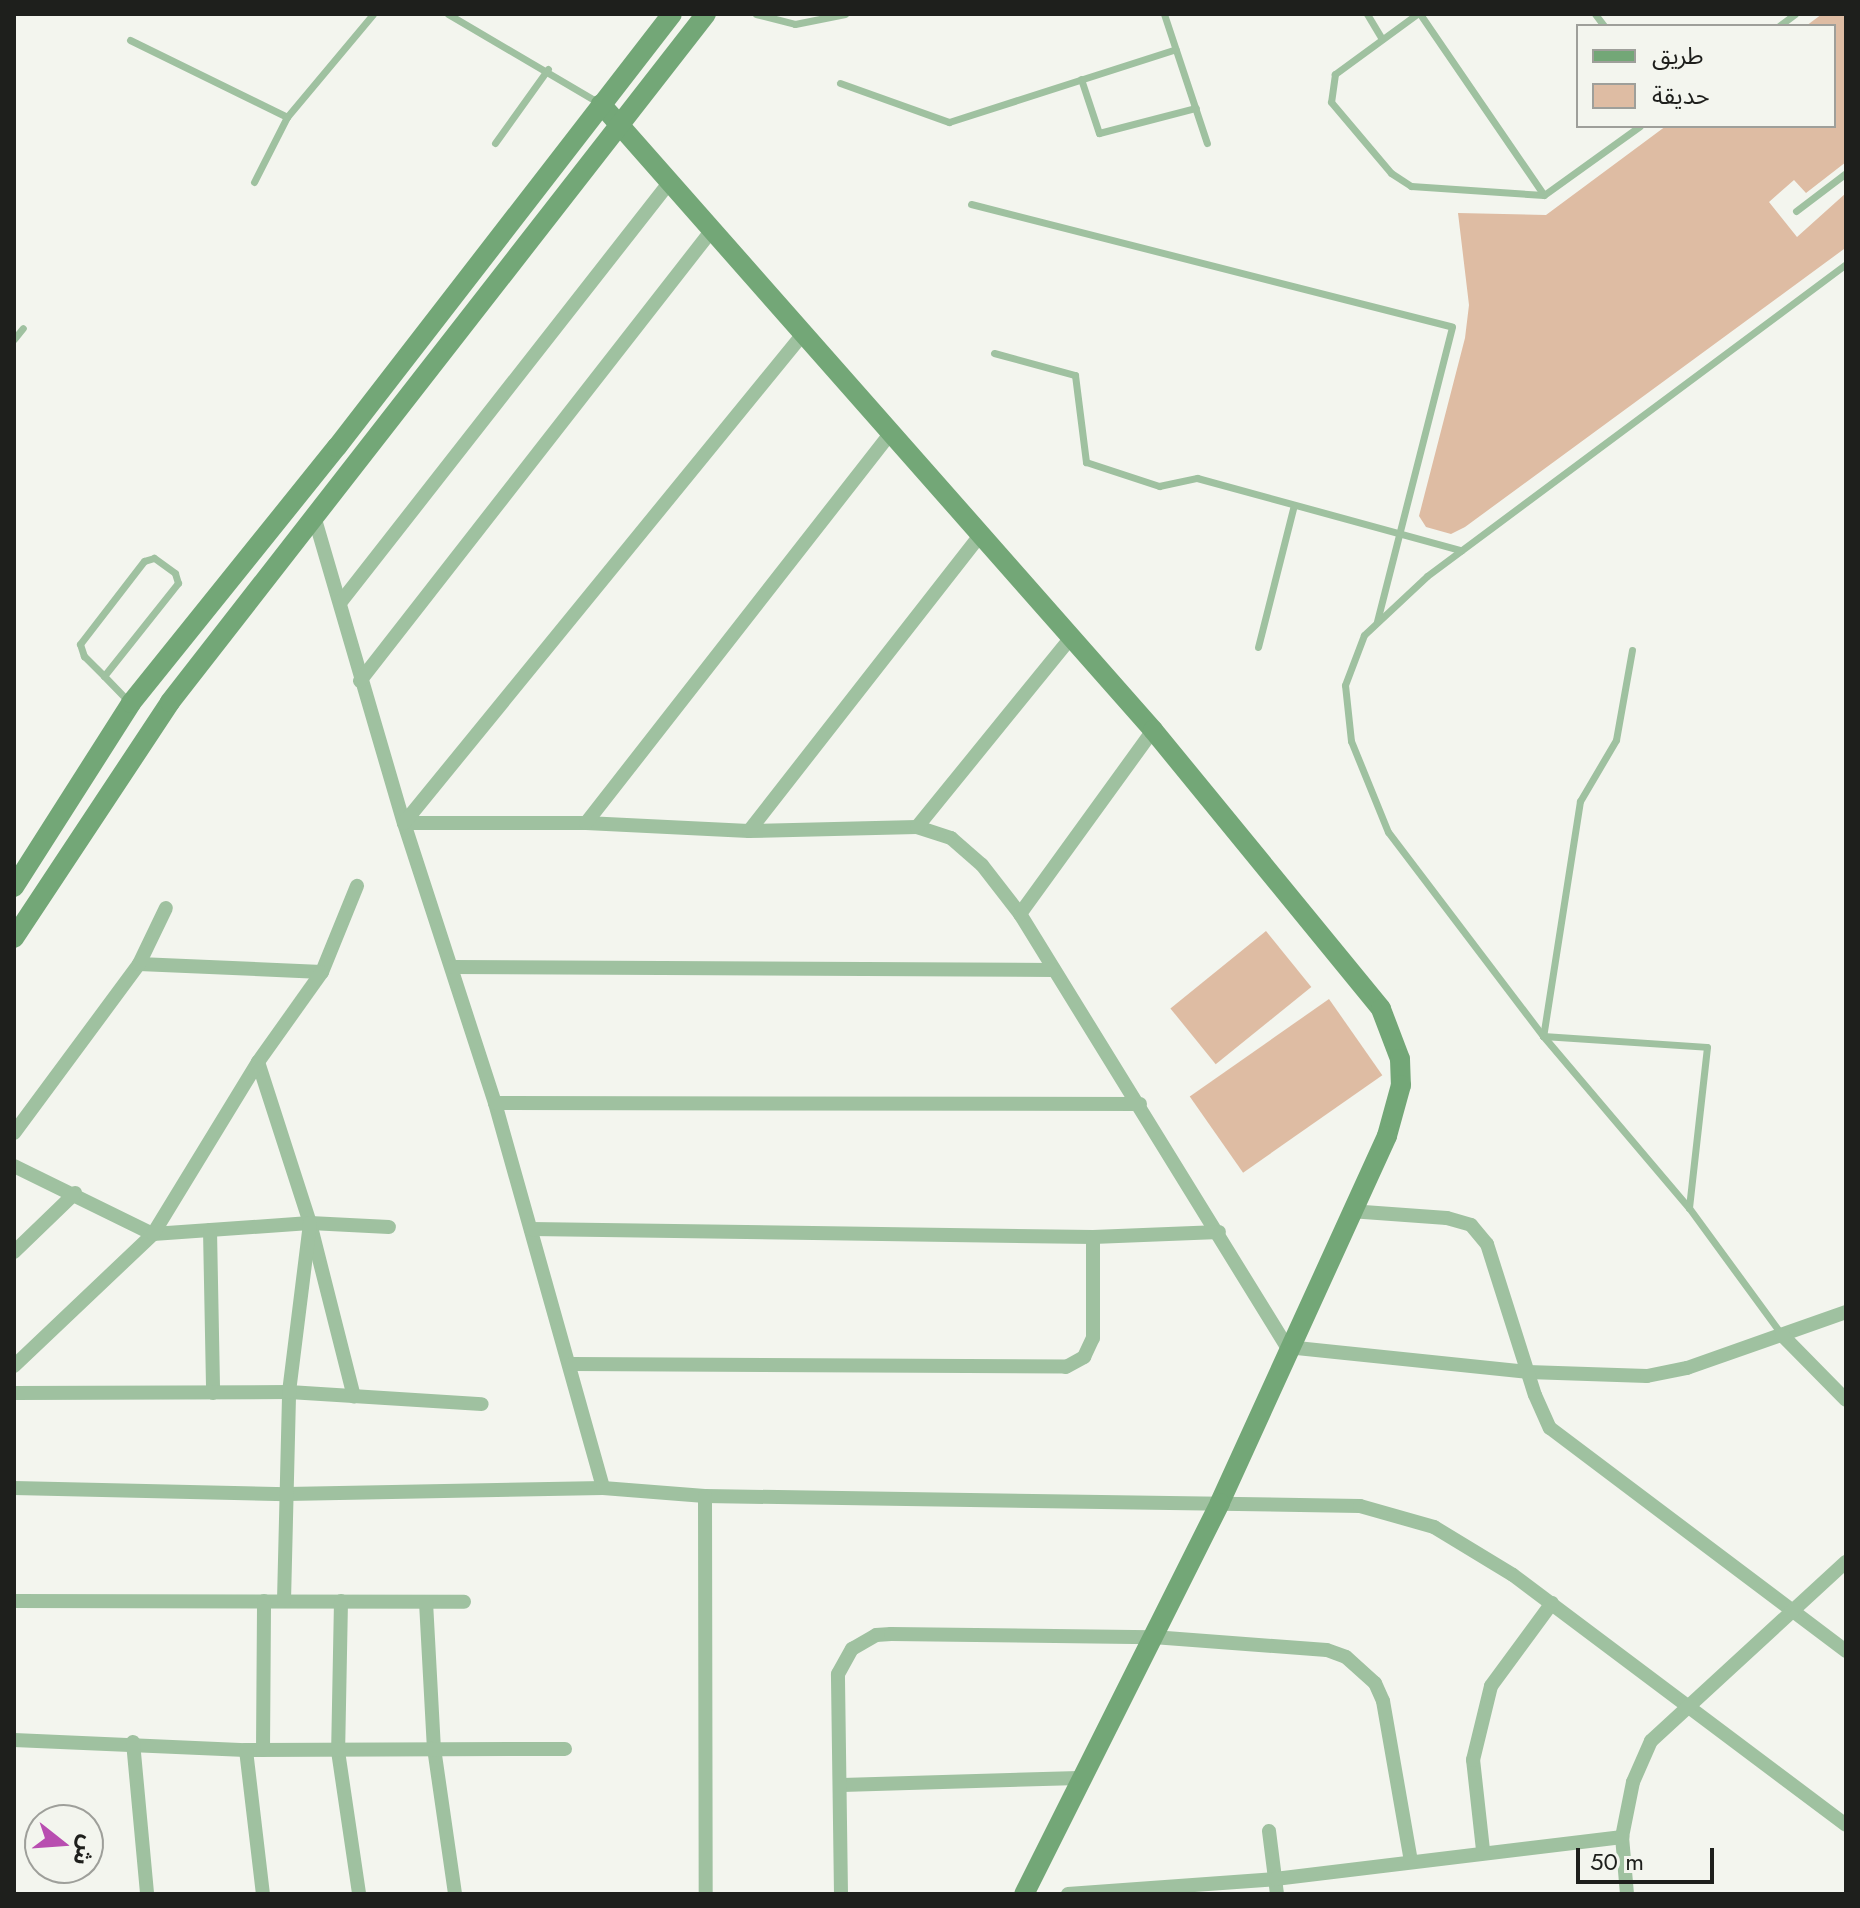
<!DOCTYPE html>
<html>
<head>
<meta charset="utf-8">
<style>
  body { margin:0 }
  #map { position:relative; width:1860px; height:1908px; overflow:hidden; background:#f3f5ee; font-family:Jost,"Noto Sans Arabic",sans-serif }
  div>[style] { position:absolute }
  .green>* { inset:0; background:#debca3; transform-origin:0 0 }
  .lane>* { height:7px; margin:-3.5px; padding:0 3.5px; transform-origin:3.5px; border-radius:3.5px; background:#9fc1a0 }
  .street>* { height:14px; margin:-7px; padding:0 7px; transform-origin:7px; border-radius:7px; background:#9fc1a0 }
  .secondary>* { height:20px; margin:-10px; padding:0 10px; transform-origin:10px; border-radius:10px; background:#73a777 }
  span { translate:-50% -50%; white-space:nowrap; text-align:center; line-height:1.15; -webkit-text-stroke:6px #f3f5ee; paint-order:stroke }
  .frame { position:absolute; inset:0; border:16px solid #1e1f1c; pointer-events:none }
  .legend { position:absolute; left:1576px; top:24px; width:260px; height:104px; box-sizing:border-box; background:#f3f5ee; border:2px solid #9e9f9a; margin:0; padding:10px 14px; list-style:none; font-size:24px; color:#1e1f1c }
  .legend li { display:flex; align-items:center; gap:16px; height:40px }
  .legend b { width:40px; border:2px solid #9e9f9a }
  .north { position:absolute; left:24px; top:1804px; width:80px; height:80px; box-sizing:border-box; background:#f3f5ee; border:2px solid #9e9f9a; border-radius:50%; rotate:107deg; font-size:22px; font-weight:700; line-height:32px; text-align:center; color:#1e1f1c }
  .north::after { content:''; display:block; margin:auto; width:28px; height:36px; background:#b84eb0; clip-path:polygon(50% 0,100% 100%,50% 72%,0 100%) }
  .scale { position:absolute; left:1576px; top:1848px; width:138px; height:36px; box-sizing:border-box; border:4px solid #1e1f1c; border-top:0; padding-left:10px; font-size:24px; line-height:28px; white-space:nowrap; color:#1e1f1c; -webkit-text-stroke:6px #f3f5ee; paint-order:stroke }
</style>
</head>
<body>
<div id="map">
  <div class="green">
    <i style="clip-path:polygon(1822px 14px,1846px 14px,1846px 162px,1806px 193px,1794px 180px,1769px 202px,1797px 237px,1846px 193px,1844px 249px,1465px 527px,1451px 534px,1426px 527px,1419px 516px,1465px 338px,1469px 305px,1458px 213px,1546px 215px,1666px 126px,1834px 126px,1834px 26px,1806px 26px)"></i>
    <i style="left:1266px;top:931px;width:72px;height:123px;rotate:51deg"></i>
    <i style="left:1329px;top:999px;width:93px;height:170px;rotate:55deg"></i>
  </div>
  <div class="lane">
    <i style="left:448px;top:14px;width:178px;rotate:30.5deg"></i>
    <i style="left:756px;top:14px;width:40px;rotate:14.4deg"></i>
    <i style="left:795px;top:24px;width:51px;rotate:-11.3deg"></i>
    <i style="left:1164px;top:14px;width:136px;rotate:71.6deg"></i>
    <i style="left:1367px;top:14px;width:29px;rotate:59deg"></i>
    <i style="left:1417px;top:14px;width:102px;rotate:143.8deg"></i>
    <i style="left:1335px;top:74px;width:28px;rotate:98deg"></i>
    <i style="left:1331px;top:102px;width:93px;rotate:49.8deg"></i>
    <i style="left:1391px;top:173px;width:24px;rotate:33deg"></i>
    <i style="left:1411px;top:186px;width:133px;rotate:3.9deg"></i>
    <i style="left:1544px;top:195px;width:118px;rotate:-35.7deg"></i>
    <i style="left:1420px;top:14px;width:219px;rotate:55.6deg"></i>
    <i style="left:1595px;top:14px;width:15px;rotate:53deg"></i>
    <i style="left:1779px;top:26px;width:20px;rotate:-37deg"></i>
    <i style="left:130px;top:40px;width:175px;rotate:26.1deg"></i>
    <i style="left:1081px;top:79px;width:57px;rotate:71.6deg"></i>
    <i style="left:1099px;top:133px;width:100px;rotate:-14.5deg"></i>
    <i style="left:840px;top:83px;width:116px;rotate:19.7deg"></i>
    <i style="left:949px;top:122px;width:238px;rotate:-17.8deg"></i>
    <i style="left:495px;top:143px;width:91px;rotate:-54.4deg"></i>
    <i style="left:254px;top:182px;width:73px;rotate:-63.1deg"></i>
    <i style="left:287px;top:117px;width:134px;rotate:-50.1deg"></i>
    <i style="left:971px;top:204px;width:496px;rotate:14.3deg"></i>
    <i style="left:1452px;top:327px;width:304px;rotate:104.3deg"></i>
    <i style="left:1796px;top:211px;width:63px;rotate:-37.2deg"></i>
    <i style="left:14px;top:339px;width:14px;rotate:-51deg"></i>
    <i style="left:994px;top:353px;width:84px;rotate:15.2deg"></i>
    <i style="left:1075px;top:375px;width:88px;rotate:82.8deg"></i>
    <i style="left:1086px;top:462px;width:77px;rotate:18.2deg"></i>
    <i style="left:1159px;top:486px;width:39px;rotate:-12deg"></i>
    <i style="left:1197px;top:478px;width:274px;rotate:15.3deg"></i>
    <i style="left:1258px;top:647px;width:146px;rotate:-75.8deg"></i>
    <i style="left:1632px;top:650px;width:91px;rotate:100.1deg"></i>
    <i style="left:1616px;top:740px;width:71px;rotate:120.5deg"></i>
    <i style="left:1580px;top:801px;width:238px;rotate:98.9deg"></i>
    <i style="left:1543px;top:1036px;width:164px;rotate:3.8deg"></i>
    <i style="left:1707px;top:1047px;width:162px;rotate:96.4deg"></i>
    <i style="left:104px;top:676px;width:119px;rotate:-51.5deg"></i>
    <i style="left:178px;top:583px;width:10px;rotate:-107deg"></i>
    <i style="left:175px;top:573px;width:26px;rotate:-144deg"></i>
    <i style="left:154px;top:558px;width:10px;rotate:163deg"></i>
    <i style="left:144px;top:561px;width:105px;rotate:127.6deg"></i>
    <i style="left:80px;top:644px;width:13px;rotate:72deg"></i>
    <i style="left:84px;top:656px;width:28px;rotate:45deg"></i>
    <i style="left:104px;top:676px;width:36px;rotate:46deg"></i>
    <i style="left:1782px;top:1335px;width:157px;rotate:-126.2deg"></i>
    <i style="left:1689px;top:1208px;width:226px;rotate:-130.3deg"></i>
    <i style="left:1543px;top:1036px;width:256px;rotate:-127.2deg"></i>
    <i style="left:1388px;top:832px;width:98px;rotate:-112.1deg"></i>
    <i style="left:1351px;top:741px;width:56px;rotate:-96.1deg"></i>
    <i style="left:1345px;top:685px;width:53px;rotate:-69.2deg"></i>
    <i style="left:1364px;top:635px;width:86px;rotate:-43.1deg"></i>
    <i style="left:1427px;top:576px;width:522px;rotate:-36.67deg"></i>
  </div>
  <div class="street">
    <i style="left:314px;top:516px;width:320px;rotate:73.7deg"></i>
    <i style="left:404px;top:823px;width:294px;rotate:72deg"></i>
    <i style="left:495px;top:1103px;width:400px;rotate:74.3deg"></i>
    <i style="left:340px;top:603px;width:534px;rotate:-51.93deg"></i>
    <i style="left:360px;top:681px;width:572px;rotate:-52.03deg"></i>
    <i style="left:404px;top:823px;width:182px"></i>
    <i style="left:586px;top:823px;width:163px;rotate:2.8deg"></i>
    <i style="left:749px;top:831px;width:168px;rotate:-1.4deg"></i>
    <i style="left:917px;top:827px;width:36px;rotate:18deg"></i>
    <i style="left:951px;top:838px;width:41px;rotate:41.1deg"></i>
    <i style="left:982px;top:865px;width:62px;rotate:52.2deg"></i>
    <i style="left:1020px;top:914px;width:509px;rotate:58.34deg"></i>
    <i style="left:1287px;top:1347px;width:242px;rotate:5.9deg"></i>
    <i style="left:1528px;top:1372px;width:119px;rotate:1.9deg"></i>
    <i style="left:1647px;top:1376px;width:41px;rotate:-11.3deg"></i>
    <i style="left:1687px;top:1368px;width:169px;rotate:-19.4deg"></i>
    <i style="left:404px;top:823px;width:631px;rotate:-50.79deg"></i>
    <i style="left:586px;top:823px;width:494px;rotate:-52deg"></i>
    <i style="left:917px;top:827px;width:247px;rotate:-50.9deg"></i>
    <i style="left:749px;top:831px;width:373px;rotate:-52deg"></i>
    <i style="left:1020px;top:914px;width:227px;rotate:-54.1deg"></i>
    <i style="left:139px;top:964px;width:183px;rotate:2.5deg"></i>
    <i style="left:322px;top:972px;width:93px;rotate:-67.9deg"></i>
    <i style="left:452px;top:967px;width:602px;rotate:0.29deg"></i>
    <i style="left:258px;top:1062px;width:169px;rotate:72.1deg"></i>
    <i style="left:310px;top:1223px;width:179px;rotate:75.8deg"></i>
    <i style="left:495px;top:1103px;width:645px;rotate:0.09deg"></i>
    <i style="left:14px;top:1133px;width:210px;rotate:-53.5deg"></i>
    <i style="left:139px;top:964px;width:62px;rotate:-64.3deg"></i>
    <i style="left:14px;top:1166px;width:155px;rotate:26.1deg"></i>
    <i style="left:153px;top:1234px;width:157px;rotate:-4deg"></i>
    <i style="left:310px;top:1223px;width:79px;rotate:2.9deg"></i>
    <i style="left:1350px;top:1211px;width:97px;rotate:4.1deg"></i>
    <i style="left:1447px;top:1218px;width:25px;rotate:16deg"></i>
    <i style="left:1471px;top:1225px;width:25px;rotate:50deg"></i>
    <i style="left:1487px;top:1244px;width:158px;rotate:72.4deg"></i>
    <i style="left:1535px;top:1395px;width:36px;rotate:66deg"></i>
    <i style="left:1550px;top:1428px;width:371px;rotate:37deg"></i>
    <i style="left:531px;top:1229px;width:562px;rotate:0.82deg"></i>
    <i style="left:1093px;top:1237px;width:126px;rotate:-2.3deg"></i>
    <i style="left:210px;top:1230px;width:163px;rotate:88.9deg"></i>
    <i style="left:14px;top:1252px;width:85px;rotate:-44deg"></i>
    <i style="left:1782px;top:1335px;width:91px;rotate:45.4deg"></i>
    <i style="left:572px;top:1364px;width:494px;rotate:0.3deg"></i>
    <i style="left:1066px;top:1367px;width:21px;rotate:-29deg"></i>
    <i style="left:1084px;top:1357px;width:21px;rotate:-65deg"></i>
    <i style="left:1093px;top:1338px;width:101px;rotate:-90deg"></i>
    <i style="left:14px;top:1366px;width:192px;rotate:-43.5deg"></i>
    <i style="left:153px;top:1234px;width:202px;rotate:-58.6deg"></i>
    <i style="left:258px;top:1062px;width:110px;rotate:-54.6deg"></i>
    <i style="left:14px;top:1393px;width:275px;rotate:-0.2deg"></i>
    <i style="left:289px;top:1392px;width:193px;rotate:3.6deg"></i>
    <i style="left:14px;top:1488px;width:273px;rotate:1.3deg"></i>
    <i style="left:287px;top:1494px;width:316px;rotate:-1.1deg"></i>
    <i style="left:603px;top:1488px;width:102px;rotate:4.5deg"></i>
    <i style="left:705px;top:1496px;width:655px;rotate:0.87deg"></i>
    <i style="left:1360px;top:1506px;width:77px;rotate:15.8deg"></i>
    <i style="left:1434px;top:1527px;width:92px;rotate:31.3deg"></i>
    <i style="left:1513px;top:1575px;width:416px;rotate:36.9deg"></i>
    <i style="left:705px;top:1496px;width:398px;rotate:89.9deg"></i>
    <i style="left:14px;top:1601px;width:450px;rotate:0.1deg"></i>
    <i style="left:284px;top:1601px;width:209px;rotate:-88.6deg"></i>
    <i style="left:289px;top:1392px;width:170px;rotate:-82.9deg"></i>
    <i style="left:341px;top:1601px;width:150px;rotate:91.1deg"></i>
    <i style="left:338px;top:1751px;width:145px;rotate:81.6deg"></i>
    <i style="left:426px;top:1602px;width:146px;rotate:86.9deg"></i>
    <i style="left:434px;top:1748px;width:148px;rotate:81.8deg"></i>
    <i style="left:14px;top:1740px;width:232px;rotate:2.5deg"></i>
    <i style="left:246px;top:1750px;width:319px;rotate:-0.2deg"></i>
    <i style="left:133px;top:1742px;width:153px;rotate:84.7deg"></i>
    <i style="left:246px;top:1750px;width:145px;rotate:83.3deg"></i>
    <i style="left:263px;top:1750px;width:149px;rotate:-89.6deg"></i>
    <i style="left:842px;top:1785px;width:237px;rotate:-1.7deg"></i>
    <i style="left:1269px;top:1831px;width:64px;rotate:82.8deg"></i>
    <i style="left:1483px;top:1850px;width:91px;rotate:-96.3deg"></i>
    <i style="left:1473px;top:1760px;width:76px;rotate:-76.3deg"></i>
    <i style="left:1491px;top:1686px;width:103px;rotate:-53.7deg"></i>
    <i style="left:841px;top:1894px;width:220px;rotate:-90.8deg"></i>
    <i style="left:838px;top:1674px;width:29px;rotate:-61deg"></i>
    <i style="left:852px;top:1649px;width:28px;rotate:-30deg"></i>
    <i style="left:876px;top:1635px;width:15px;rotate:-4deg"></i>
    <i style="left:891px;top:1634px;width:262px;rotate:0.7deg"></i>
    <i style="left:1153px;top:1637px;width:174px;rotate:4.3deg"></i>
    <i style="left:1327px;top:1650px;width:20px;rotate:20deg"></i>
    <i style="left:1346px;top:1657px;width:39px;rotate:42deg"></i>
    <i style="left:1375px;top:1683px;width:20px;rotate:66deg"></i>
    <i style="left:1383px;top:1701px;width:162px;rotate:80.1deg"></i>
    <i style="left:1068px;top:1894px;width:208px;rotate:-4.1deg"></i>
    <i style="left:1275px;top:1879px;width:350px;rotate:-6.9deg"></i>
    <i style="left:1627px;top:1894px;width:57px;rotate:-95deg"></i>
    <i style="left:1622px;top:1837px;width:56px;rotate:-78.7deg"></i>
    <i style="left:1633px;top:1782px;width:45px;rotate:-66.3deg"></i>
    <i style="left:1651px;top:1741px;width:265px;rotate:-42.6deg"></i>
  </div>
  <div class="secondary">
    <i style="left:601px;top:104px;width:835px;rotate:48.59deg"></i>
    <i style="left:1153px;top:730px;width:360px;rotate:50.7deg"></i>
    <i style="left:1381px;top:1009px;width:53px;rotate:69.2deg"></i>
    <i style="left:1400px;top:1059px;width:26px;rotate:88deg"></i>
    <i style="left:1401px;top:1085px;width:53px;rotate:105.4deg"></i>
    <i style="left:1387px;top:1136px;width:403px;rotate:114.5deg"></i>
    <i style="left:1220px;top:1503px;width:437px;rotate:116.6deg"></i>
    <i style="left:14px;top:887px;width:218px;rotate:-57.5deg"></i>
    <i style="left:131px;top:703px;width:329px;rotate:-51.2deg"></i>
    <i style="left:337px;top:447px;width:547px;rotate:-52.27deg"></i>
    <i style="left:14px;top:938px;width:283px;rotate:-56.5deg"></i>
    <i style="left:170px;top:702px;width:872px;rotate:-52.08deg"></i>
  </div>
  <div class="frame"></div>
  <ul class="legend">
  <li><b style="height:10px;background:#73a777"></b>طريق</li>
  <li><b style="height:22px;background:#debca3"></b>حديقة</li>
  </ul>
  <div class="north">ش</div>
  <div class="scale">50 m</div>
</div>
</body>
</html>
